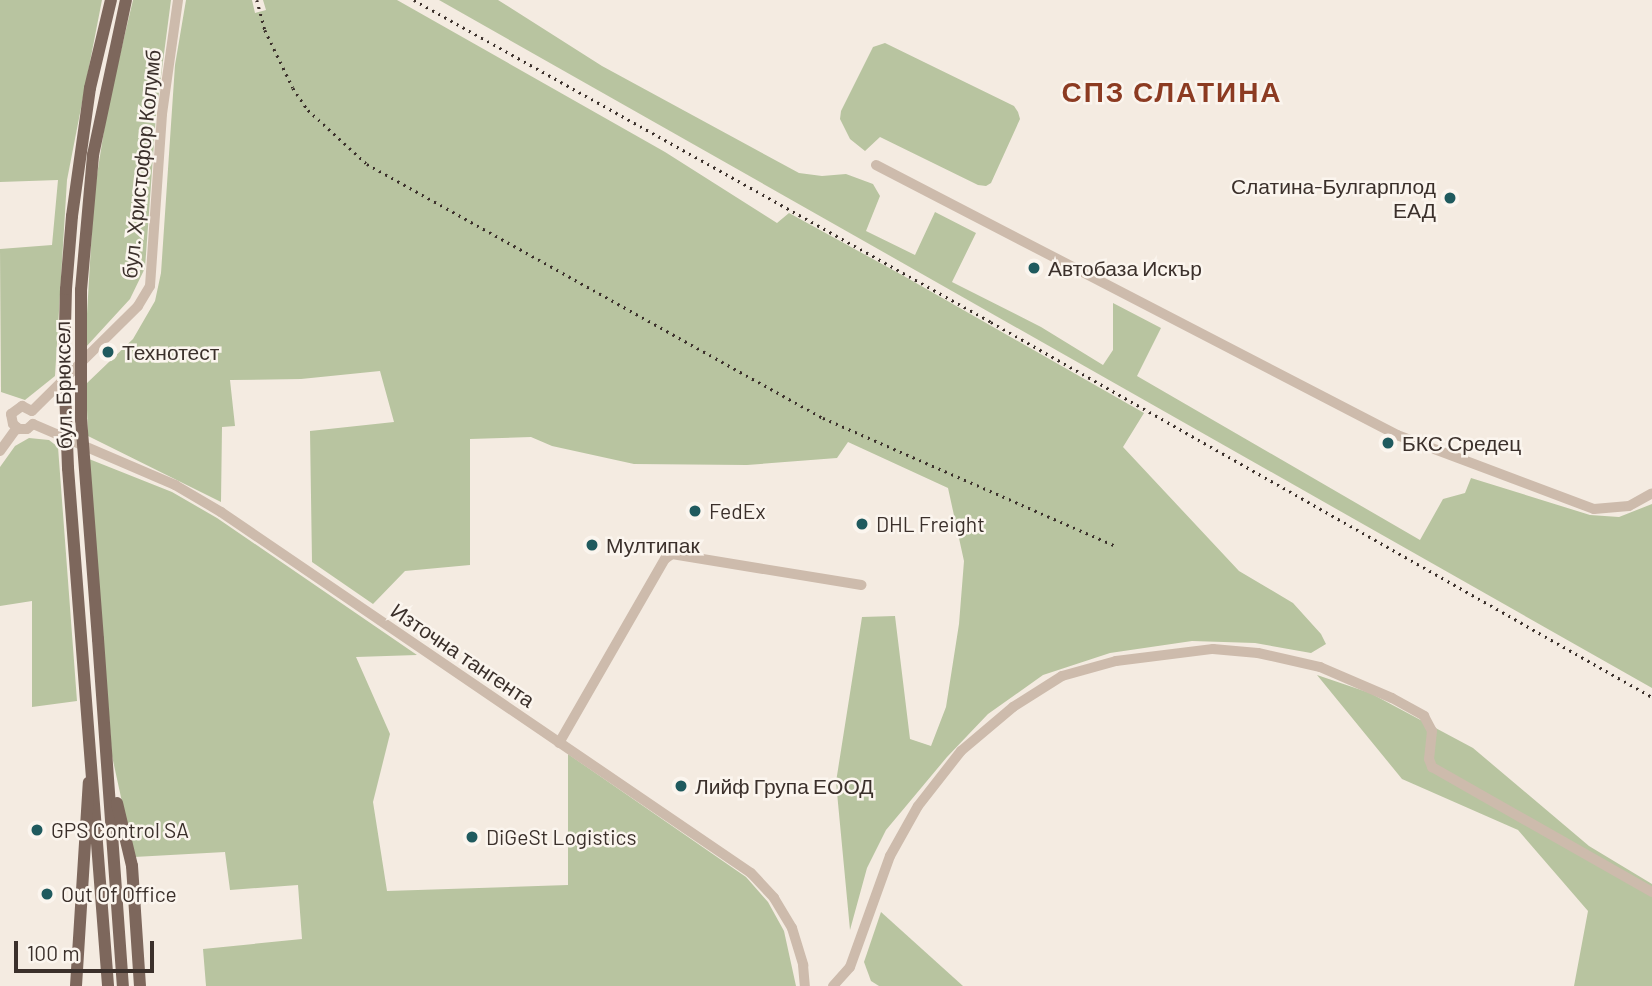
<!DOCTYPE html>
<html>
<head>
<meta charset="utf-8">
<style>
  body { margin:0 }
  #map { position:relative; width:1652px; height:986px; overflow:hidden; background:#f4ebe1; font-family:Barlow,sans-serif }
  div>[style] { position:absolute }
  .green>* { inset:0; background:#b8c4a0 }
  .minor>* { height:10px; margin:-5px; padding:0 5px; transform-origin:5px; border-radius:5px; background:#cdbbac }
  .major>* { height:12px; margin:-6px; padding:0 6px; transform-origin:6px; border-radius:6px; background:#7d675c }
  .rail>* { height:2.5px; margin-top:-1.25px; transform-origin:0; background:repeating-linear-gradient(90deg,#3b302b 0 2px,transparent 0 7px) }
  .major-bridge>* { height:12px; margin:-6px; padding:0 6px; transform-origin:6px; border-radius:6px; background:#7d675c }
  .dots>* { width:19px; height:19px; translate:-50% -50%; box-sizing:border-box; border:4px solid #fbf5ee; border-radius:50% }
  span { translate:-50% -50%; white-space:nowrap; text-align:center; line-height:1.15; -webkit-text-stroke:5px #fbf5ee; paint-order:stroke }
  .street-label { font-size:21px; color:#3b302b }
  .poi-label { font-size:21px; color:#3b302b }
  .right { translate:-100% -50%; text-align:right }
  .left { translate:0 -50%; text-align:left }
  .district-label { font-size:28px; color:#8c3b22; font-weight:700; letter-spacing:2px }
  .scale { position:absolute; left:14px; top:941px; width:140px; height:32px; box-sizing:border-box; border:4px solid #3b302b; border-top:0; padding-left:9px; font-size:21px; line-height:24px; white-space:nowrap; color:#3b302b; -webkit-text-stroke:5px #fbf5ee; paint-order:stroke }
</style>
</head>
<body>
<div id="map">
  <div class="green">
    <i style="clip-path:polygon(0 0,102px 0,67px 180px,55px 376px,25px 400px,1px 392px,0 249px,52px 245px,58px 180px,0 182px)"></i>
    <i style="clip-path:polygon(133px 0,171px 0,156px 115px,145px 268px,130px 299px,85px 348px,94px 194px,108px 105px)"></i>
    <i style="clip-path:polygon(186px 0,252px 0,255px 13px,266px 10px,263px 0,397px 0,665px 152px,777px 223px,789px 213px,902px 275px,1144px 413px,1123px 447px,1239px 571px,1293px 603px,1321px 634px,1326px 644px,1311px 653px,1255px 643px,1192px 641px,1110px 653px,1043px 675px,988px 714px,947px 757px,886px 830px,867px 868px,850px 930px,836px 782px,862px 617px,895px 616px,910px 739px,931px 746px,946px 707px,959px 624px,964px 561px,948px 488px,848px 442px,837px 458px,747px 465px,634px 464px,552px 446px,531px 437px,470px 439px,470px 565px,405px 571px,373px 604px,312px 562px,310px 431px,394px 422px,380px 371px,301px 379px,230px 380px,235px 426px,222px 427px,221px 502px,88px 436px,86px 384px,133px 339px,155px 301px,161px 273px,175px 65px)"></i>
    <i style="clip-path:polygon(439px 0,498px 0,602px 66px,799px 173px,822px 176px,846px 174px,873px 184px,880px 196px,866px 231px,915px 255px,935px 212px,976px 233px,952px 282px,1041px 327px,1103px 365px,1113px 350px,1113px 303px,1161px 328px,1137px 376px,1420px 540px,1443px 499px,1465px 493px,1471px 478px,1590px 515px,1619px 517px,1652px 504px,1652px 688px)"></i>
    <i style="clip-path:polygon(885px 43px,1014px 106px,1018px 112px,1020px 119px,991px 183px,986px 186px,978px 185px,880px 137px,865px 151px,850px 139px,840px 119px,841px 111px,873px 47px)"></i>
    <i style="clip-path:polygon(29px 438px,49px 440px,58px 447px,77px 701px,32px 707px,32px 601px,0 606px,0 467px,15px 446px)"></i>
    <i style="clip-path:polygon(89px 459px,172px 492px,217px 518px,417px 655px,356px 657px,390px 734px,373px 802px,387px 891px,568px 885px,568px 754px,746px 877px,768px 902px,784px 931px,796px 986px,206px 986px,203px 949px,302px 939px,298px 885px,230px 890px,225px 852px,134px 857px,112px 756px)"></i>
    <i style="clip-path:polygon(1317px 675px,1370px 693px,1473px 748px,1589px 846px,1652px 884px,1652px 986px,1574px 986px,1588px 911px,1518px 830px,1402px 779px)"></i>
    <i style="clip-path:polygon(881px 912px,963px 986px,879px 986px,871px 981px,864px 962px)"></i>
  </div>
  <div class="minor">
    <i style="left:876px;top:165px;width:587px;rotate:27.39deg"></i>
    <i style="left:1397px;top:435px;width:210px;rotate:20.6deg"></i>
    <i style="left:1594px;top:509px;width:35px;rotate:-5deg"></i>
    <i style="left:1629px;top:506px;width:26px;rotate:-29deg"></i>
    <i style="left:32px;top:411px;width:149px;rotate:-44.7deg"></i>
    <i style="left:138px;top:306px;width:23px;rotate:-59deg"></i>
    <i style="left:150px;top:286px;width:172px;rotate:-86deg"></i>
    <i style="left:162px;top:114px;width:115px;rotate:-82deg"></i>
    <i style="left:11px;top:414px;width:10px;rotate:79deg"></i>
    <i style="left:13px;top:424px;width:8px;rotate:40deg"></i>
    <i style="left:19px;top:429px;width:8px"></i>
    <i style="left:27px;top:429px;width:8px;rotate:-40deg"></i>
    <i style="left:11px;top:414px;width:14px;rotate:-36deg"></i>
    <i style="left:22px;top:406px;width:11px;rotate:27deg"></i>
    <i style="left:33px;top:424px;width:155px;rotate:23.2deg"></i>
    <i style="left:175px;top:485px;width:53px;rotate:30.4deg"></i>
    <i style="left:221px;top:512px;width:641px;rotate:34.26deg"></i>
    <i style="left:751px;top:873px;width:34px;rotate:47deg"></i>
    <i style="left:774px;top:898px;width:35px;rotate:59deg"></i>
    <i style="left:792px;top:928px;width:39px;rotate:73deg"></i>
    <i style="left:803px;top:965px;width:21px;rotate:85deg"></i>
    <i style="left:0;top:451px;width:29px;rotate:-54deg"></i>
    <i style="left:559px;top:743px;width:212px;rotate:-60.1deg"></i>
    <i style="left:665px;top:559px;width:9px;rotate:-36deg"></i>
    <i style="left:672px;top:554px;width:192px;rotate:9.3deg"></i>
    <i style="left:833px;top:986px;width:25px;rotate:-48deg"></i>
    <i style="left:850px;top:967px;width:118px;rotate:-70.2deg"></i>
    <i style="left:890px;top:856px;width:57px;rotate:-60.8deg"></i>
    <i style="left:918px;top:806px;width:70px;rotate:-52deg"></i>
    <i style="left:961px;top:751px;width:68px;rotate:-40.2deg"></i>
    <i style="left:1013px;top:707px;width:58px;rotate:-32.3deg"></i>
    <i style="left:1062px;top:676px;width:56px;rotate:-15.5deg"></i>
    <i style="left:1116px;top:661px;width:98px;rotate:-7.1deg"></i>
    <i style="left:1213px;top:649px;width:45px;rotate:5.1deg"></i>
    <i style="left:1258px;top:653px;width:64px;rotate:12.7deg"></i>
    <i style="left:1320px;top:667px;width:78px;rotate:23.3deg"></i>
    <i style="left:1392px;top:698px;width:37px;rotate:29deg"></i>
    <i style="left:1424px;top:716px;width:17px;rotate:62deg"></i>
    <i style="left:1432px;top:731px;width:28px;rotate:96deg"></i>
    <i style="left:1429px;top:759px;width:9px;rotate:69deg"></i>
    <i style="left:1432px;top:767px;width:253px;rotate:29.6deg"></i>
  </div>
  <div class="major">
    <i style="left:68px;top:468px;width:520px;rotate:85.58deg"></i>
    <i style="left:98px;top:639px;width:348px;rotate:85.9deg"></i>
    <i style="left:117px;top:803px;width:65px;rotate:76.6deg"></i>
    <i style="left:132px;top:866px;width:120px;rotate:86.2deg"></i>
    <i style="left:76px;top:986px;width:204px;rotate:-86.4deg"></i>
  </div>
  <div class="rail">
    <i style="left:257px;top:0;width:31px;rotate:75deg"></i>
    <i style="left:265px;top:30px;width:64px;rotate:64.2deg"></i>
    <i style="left:293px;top:88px;width:27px;rotate:56deg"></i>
    <i style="left:308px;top:110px;width:80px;rotate:42.5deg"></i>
    <i style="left:367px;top:164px;width:522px;rotate:29.12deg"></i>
    <i style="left:823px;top:418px;width:320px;rotate:23.6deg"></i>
    <i style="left:414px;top:0;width:661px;rotate:29.16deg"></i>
    <i style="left:991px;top:322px;width:760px;rotate:29.57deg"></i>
  </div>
  <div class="major-bridge">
    <i style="left:68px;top:468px;width:103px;rotate:-92.2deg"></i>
    <i style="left:64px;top:365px;width:76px;rotate:-88.5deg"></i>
    <i style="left:66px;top:289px;width:73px;rotate:-85.3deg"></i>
    <i style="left:72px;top:216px;width:129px;rotate:-82deg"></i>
    <i style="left:90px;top:88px;width:90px;rotate:-76.6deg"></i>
    <i style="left:98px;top:639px;width:220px;rotate:-94.4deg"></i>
    <i style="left:81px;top:420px;width:130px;rotate:-90deg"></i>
    <i style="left:81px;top:290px;width:136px;rotate:-84.9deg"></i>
    <i style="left:93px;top:155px;width:158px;rotate:-78deg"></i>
  </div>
  <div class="dots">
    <i style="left:1450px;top:198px;background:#1f5a5e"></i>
    <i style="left:1034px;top:268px;background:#1f5a5e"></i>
    <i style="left:108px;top:352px;background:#1f5a5e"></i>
    <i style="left:1388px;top:443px;background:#1f5a5e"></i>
    <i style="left:695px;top:511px;background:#1f5a5e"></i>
    <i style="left:862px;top:524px;background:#1f5a5e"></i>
    <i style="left:592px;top:545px;background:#1f5a5e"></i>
    <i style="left:681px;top:786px;background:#1f5a5e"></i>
    <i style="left:37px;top:830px;background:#1f5a5e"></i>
    <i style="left:472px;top:837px;background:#1f5a5e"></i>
    <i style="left:47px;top:894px;background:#1f5a5e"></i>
  </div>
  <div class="street-label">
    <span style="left:141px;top:164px;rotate:-84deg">бул. Христофор Колумб</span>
    <span style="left:63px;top:385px;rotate:-91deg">бул. Брюксел</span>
    <span style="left:463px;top:655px;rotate:34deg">Източна тангента</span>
  </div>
  <div class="poi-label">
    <span class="right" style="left:1436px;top:198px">Слатина-Булгарплод<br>ЕАД</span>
    <span class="left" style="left:1048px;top:268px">Автобаза Искър</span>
    <span class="left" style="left:122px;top:352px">Технотест</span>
    <span class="left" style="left:1402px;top:443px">БКС Средец</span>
    <span class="left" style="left:709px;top:511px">FedEx</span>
    <span class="left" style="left:876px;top:524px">DHL Freight</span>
    <span class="left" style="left:606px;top:545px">Мултипак</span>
    <span class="left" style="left:695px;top:786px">Лийф Група ЕООД</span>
    <span class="left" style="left:51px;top:830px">GPS Control SA</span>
    <span class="left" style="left:486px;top:837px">DiGeSt Logistics</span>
    <span class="left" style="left:61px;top:894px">Out Of Office</span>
  </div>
  <div class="district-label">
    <span style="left:1172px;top:91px">СПЗ СЛАТИНА</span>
  </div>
  <div class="scale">100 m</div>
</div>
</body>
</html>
